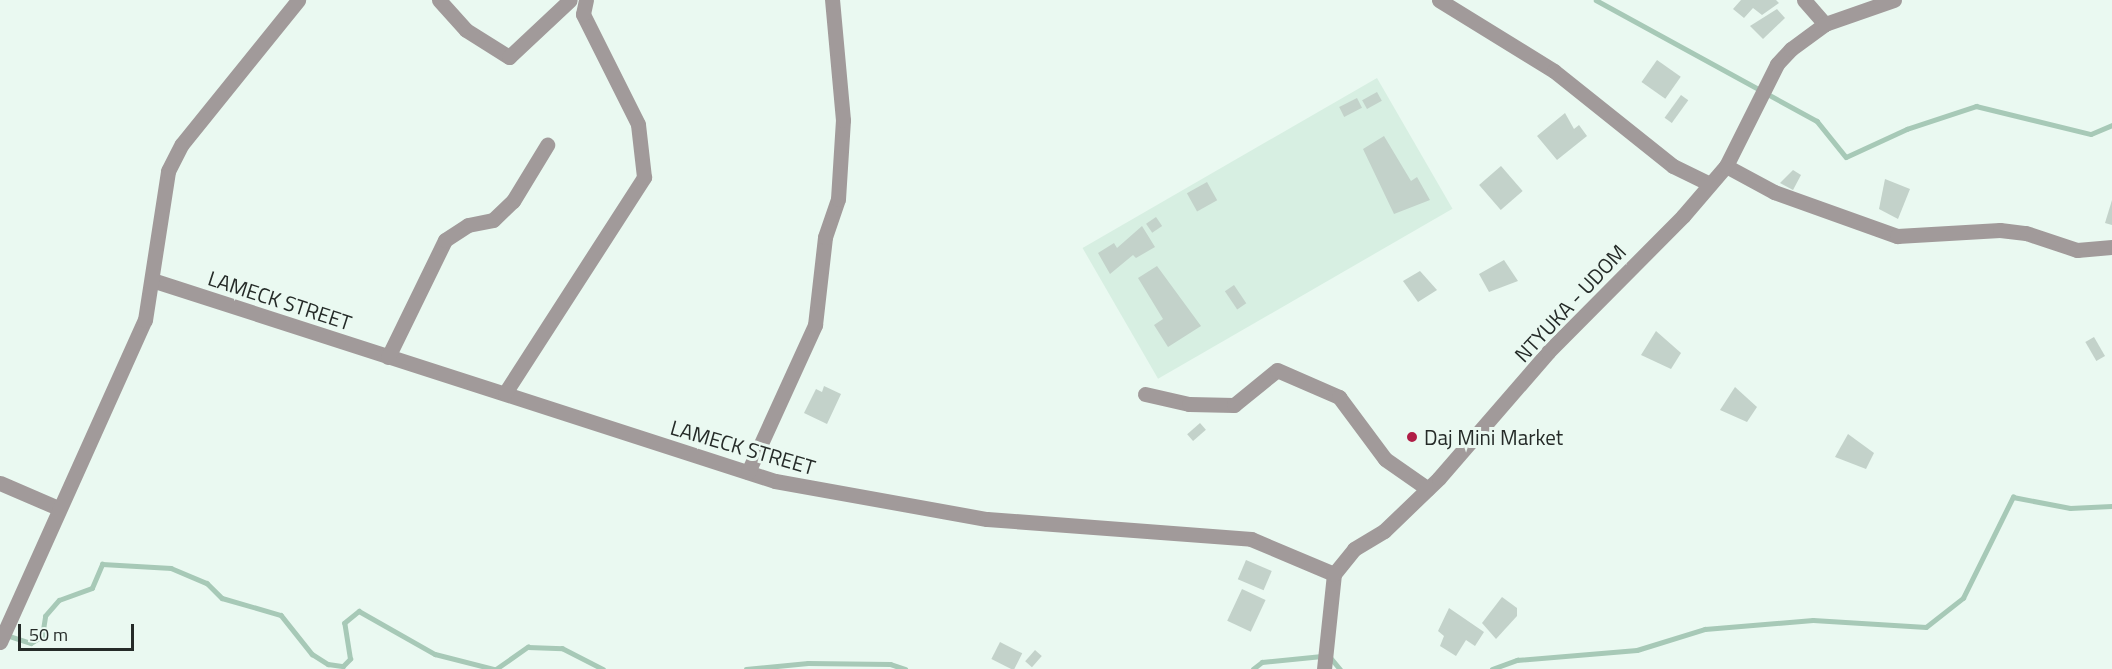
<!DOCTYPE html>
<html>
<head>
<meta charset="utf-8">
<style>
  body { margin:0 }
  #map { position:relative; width:2112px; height:669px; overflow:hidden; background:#eaf9f1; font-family:"Titillium Web",sans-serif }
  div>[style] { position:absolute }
  .built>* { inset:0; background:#d7efe2; transform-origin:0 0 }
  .stream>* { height:4.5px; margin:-2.25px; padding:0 2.25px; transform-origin:2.25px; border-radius:2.25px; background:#a7c9b7 }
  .building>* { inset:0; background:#c3d2ca; transform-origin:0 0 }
  .minor>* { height:15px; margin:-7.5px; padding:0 7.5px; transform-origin:7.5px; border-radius:7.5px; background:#a19a9a }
  .dots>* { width:16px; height:16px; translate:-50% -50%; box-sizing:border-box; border:3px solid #eaf9f1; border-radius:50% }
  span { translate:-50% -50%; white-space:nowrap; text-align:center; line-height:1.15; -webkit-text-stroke:6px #eaf9f1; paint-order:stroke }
  .street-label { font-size:21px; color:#252b28 }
  .poi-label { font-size:21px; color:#252b28 }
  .left { translate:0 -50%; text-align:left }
  .scale { position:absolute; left:18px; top:624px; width:116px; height:27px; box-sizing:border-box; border:3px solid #252b28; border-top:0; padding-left:8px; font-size:18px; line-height:21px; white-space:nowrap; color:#252b28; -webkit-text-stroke:4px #eaf9f1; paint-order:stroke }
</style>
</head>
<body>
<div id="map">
  <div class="built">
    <i style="left:1377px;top:78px;width:151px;height:340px;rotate:60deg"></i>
  </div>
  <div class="stream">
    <i style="left:1596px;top:0;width:252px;rotate:28.7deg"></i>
    <i style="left:1817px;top:121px;width:46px;rotate:51.1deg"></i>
    <i style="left:1846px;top:157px;width:67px;rotate:-24.7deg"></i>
    <i style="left:1907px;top:129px;width:73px;rotate:-18.4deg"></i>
    <i style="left:1976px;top:106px;width:118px;rotate:13.7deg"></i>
    <i style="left:2091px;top:134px;width:23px;rotate:-23deg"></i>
    <i style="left:6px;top:635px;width:26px;rotate:18deg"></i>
    <i style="left:31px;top:643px;width:13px;rotate:-32deg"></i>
    <i style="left:42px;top:636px;width:20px;rotate:-81deg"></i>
    <i style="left:45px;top:616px;width:21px;rotate:-49deg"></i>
    <i style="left:59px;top:600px;width:35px;rotate:-20deg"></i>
    <i style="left:92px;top:588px;width:26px;rotate:-67deg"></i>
    <i style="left:102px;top:564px;width:69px;rotate:3.3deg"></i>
    <i style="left:171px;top:568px;width:39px;rotate:23deg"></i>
    <i style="left:207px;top:583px;width:21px;rotate:45deg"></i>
    <i style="left:222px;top:598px;width:61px;rotate:16.1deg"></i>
    <i style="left:281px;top:615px;width:50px;rotate:51.5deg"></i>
    <i style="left:312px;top:654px;width:19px;rotate:32deg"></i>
    <i style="left:328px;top:664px;width:15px;rotate:8deg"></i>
    <i style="left:343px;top:666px;width:10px;rotate:-45deg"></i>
    <i style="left:350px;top:659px;width:36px;rotate:-99deg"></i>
    <i style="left:344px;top:623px;width:19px;rotate:-39deg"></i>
    <i style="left:359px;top:611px;width:87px;rotate:29.5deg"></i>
    <i style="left:435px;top:654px;width:61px;rotate:14.3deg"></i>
    <i style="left:1330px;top:657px;width:16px;rotate:50deg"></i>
    <i style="left:496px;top:669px;width:39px;rotate:-35deg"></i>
    <i style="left:528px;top:647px;width:34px;rotate:2deg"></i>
    <i style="left:562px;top:648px;width:46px;rotate:27.1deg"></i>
    <i style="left:746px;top:669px;width:62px;rotate:-5.5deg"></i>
    <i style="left:808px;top:663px;width:82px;rotate:0.7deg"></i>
    <i style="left:890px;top:664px;width:16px;rotate:18deg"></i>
    <i style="left:1253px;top:669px;width:11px;rotate:-38deg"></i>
    <i style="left:1262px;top:662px;width:60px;rotate:-5.7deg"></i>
    <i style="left:1492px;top:669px;width:27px;rotate:-20deg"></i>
    <i style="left:1517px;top:660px;width:120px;rotate:-4.8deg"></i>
    <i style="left:1637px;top:650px;width:71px;rotate:-17.2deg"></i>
    <i style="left:1705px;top:629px;width:108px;rotate:-4.8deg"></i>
    <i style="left:1813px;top:620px;width:113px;rotate:3.5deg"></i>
    <i style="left:1926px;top:627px;width:47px;rotate:-38.1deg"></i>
    <i style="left:1963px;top:598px;width:113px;rotate:-63.7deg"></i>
    <i style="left:2013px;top:497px;width:58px;rotate:10.9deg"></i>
    <i style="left:2070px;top:508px;width:42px;rotate:-2.7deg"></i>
  </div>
  <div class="building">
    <i style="clip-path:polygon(1741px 0,1776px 0,1779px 3px,1762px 15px,1753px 8px,1744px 18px,1733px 9px)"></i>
    <i style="clip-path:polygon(1777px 9px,1785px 18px,1763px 39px,1750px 26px)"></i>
    <i style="left:1657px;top:60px;width:29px;height:27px;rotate:35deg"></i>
    <i style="left:1377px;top:92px;width:10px;height:17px;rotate:61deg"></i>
    <i style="left:1681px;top:95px;width:9px;height:28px;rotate:36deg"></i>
    <i style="left:1357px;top:98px;width:11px;height:20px;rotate:63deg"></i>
    <i style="clip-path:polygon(1565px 113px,1574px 129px,1579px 125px,1587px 136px,1557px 160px,1537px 136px)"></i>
    <i style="clip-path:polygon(1384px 136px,1411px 181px,1417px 177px,1430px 200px,1394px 214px,1363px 149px)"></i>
    <i style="left:1501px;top:166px;width:33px;height:29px;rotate:49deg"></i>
    <i style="clip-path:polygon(1793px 170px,1801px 175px,1793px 190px,1780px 183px)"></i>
    <i style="clip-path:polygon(1885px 179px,1910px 189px,1898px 219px,1879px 209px)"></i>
    <i style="left:1207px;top:182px;width:21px;height:23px;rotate:61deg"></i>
    <i style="clip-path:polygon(2112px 200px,2112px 225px,2105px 223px)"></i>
    <i style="left:1156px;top:217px;width:11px;height:12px;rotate:56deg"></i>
    <i style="clip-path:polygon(1142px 226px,1155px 247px,1136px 258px,1133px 255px,1110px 274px,1098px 253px,1114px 243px,1117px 248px)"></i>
    <i style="clip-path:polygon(1504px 260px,1518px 281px,1489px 292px,1479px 274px)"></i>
    <i style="clip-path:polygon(1157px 266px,1201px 326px,1168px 347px,1154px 325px,1163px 319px,1138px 278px)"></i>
    <i style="clip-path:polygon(1420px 271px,1437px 290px,1418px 302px,1403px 281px)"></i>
    <i style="left:1234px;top:285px;width:22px;height:11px;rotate:56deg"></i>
    <i style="clip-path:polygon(1656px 331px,1681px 353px,1671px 369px,1641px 355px)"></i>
    <i style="left:2094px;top:337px;width:22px;height:10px;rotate:60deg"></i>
    <i style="clip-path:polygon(824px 386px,841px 394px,827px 424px,804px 413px,816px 389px,822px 392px)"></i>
    <i style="clip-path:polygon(1735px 387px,1757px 407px,1747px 422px,1720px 410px)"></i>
    <i style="left:1200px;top:423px;width:9px;height:17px;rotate:49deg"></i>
    <i style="clip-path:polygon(1848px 434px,1874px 453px,1866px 469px,1835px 457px)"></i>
    <i style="left:1246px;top:560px;width:28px;height:21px;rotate:23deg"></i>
    <i style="left:1242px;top:589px;width:26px;height:35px;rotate:25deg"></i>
    <i style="clip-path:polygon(1502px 597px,1517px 608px,1517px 616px,1496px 639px,1482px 623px)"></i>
    <i style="clip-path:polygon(1449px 608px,1484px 632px,1475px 646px,1466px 640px,1456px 656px,1440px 646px,1444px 636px,1438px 631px)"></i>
    <i style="left:1000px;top:642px;width:25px;height:19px;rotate:27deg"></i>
    <i style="left:1035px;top:650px;width:9px;height:15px;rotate:41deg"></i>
  </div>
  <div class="minor">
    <i style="left:439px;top:0;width:40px;rotate:48deg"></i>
    <i style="left:466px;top:30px;width:51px;rotate:32.1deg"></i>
    <i style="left:509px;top:57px;width:83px;rotate:-43.1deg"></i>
    <i style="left:1439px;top:0;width:135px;rotate:31.7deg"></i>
    <i style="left:1554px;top:71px;width:152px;rotate:38.6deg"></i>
    <i style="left:1673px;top:166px;width:41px;rotate:25.9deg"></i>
    <i style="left:1804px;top:0;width:32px;rotate:49deg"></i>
    <i style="left:1726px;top:166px;width:55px;rotate:28.4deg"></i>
    <i style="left:1774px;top:192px;width:131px;rotate:19.7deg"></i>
    <i style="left:1897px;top:236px;width:103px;rotate:-3.3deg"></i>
    <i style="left:2000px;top:230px;width:26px;rotate:7deg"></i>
    <i style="left:2026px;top:233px;width:54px;rotate:18.4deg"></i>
    <i style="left:2077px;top:250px;width:35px;rotate:-5deg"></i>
    <i style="left:155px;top:281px;width:651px;rotate:17.88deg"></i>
    <i style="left:775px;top:481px;width:215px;rotate:10.2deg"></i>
    <i style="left:987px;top:519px;width:265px;rotate:4.3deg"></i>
    <i style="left:1251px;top:539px;width:90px;rotate:22.9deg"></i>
    <i style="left:388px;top:357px;width:130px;rotate:-64deg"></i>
    <i style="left:445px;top:240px;width:27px;rotate:-33deg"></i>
    <i style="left:468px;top:225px;width:25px;rotate:-11deg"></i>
    <i style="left:493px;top:220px;width:28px;rotate:-44deg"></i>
    <i style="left:513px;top:201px;width:66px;rotate:-58.7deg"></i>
    <i style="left:505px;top:393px;width:257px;rotate:-57.2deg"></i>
    <i style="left:644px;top:177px;width:53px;rotate:-96.5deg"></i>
    <i style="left:638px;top:124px;width:123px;rotate:-116.6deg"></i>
    <i style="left:583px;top:14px;width:14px;rotate:-78deg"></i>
    <i style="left:1145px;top:394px;width:45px;rotate:12.8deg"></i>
    <i style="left:1189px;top:404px;width:45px;rotate:1.3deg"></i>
    <i style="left:1234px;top:405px;width:55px;rotate:-39.1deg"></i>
    <i style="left:1277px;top:370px;width:68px;rotate:23.5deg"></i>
    <i style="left:1339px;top:397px;width:77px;rotate:53.4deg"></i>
    <i style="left:1385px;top:459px;width:52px;rotate:34.9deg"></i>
    <i style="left:748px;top:472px;width:162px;rotate:-65.5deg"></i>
    <i style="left:815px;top:325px;width:89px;rotate:-83.5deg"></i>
    <i style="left:825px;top:237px;width:40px;rotate:-71.1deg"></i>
    <i style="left:838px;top:199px;width:79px;rotate:-86.4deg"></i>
    <i style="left:843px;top:120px;width:121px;rotate:-95.2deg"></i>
    <i style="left:0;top:483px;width:63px;rotate:23.3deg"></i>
    <i style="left:0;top:642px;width:353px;rotate:-65.8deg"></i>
    <i style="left:145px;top:320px;width:151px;rotate:-81.2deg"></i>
    <i style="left:168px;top:171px;width:30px;rotate:-63deg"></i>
    <i style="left:182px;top:144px;width:185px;rotate:-51.1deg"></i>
    <i style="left:1324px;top:669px;width:96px;rotate:-84deg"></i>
    <i style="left:1334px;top:574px;width:32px;rotate:-51deg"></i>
    <i style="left:1354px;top:549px;width:35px;rotate:-31deg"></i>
    <i style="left:1384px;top:531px;width:76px;rotate:-43.9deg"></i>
    <i style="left:1439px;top:478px;width:167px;rotate:-49.1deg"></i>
    <i style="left:1548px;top:352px;width:192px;rotate:-45.2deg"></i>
    <i style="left:1683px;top:216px;width:66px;rotate:-49.3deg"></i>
    <i style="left:1726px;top:166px;width:114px;rotate:-63.4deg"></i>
    <i style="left:1777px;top:64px;width:21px;rotate:-47deg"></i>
    <i style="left:1791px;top:49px;width:42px;rotate:-36.3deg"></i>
    <i style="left:1825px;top:24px;width:73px;rotate:-19.2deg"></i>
  </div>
  <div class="dots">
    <i style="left:1412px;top:437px;background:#b01d46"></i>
  </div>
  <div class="street-label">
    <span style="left:280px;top:300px;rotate:18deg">LAMECK STREET</span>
    <span style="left:1570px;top:303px;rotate:-47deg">NTYUKA - UDOM</span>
    <span style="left:743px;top:447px;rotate:16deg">LAMECK STREET</span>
  </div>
  <div class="poi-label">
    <span class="left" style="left:1424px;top:437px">Daj Mini Market</span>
  </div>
  <div class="scale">50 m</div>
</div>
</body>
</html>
